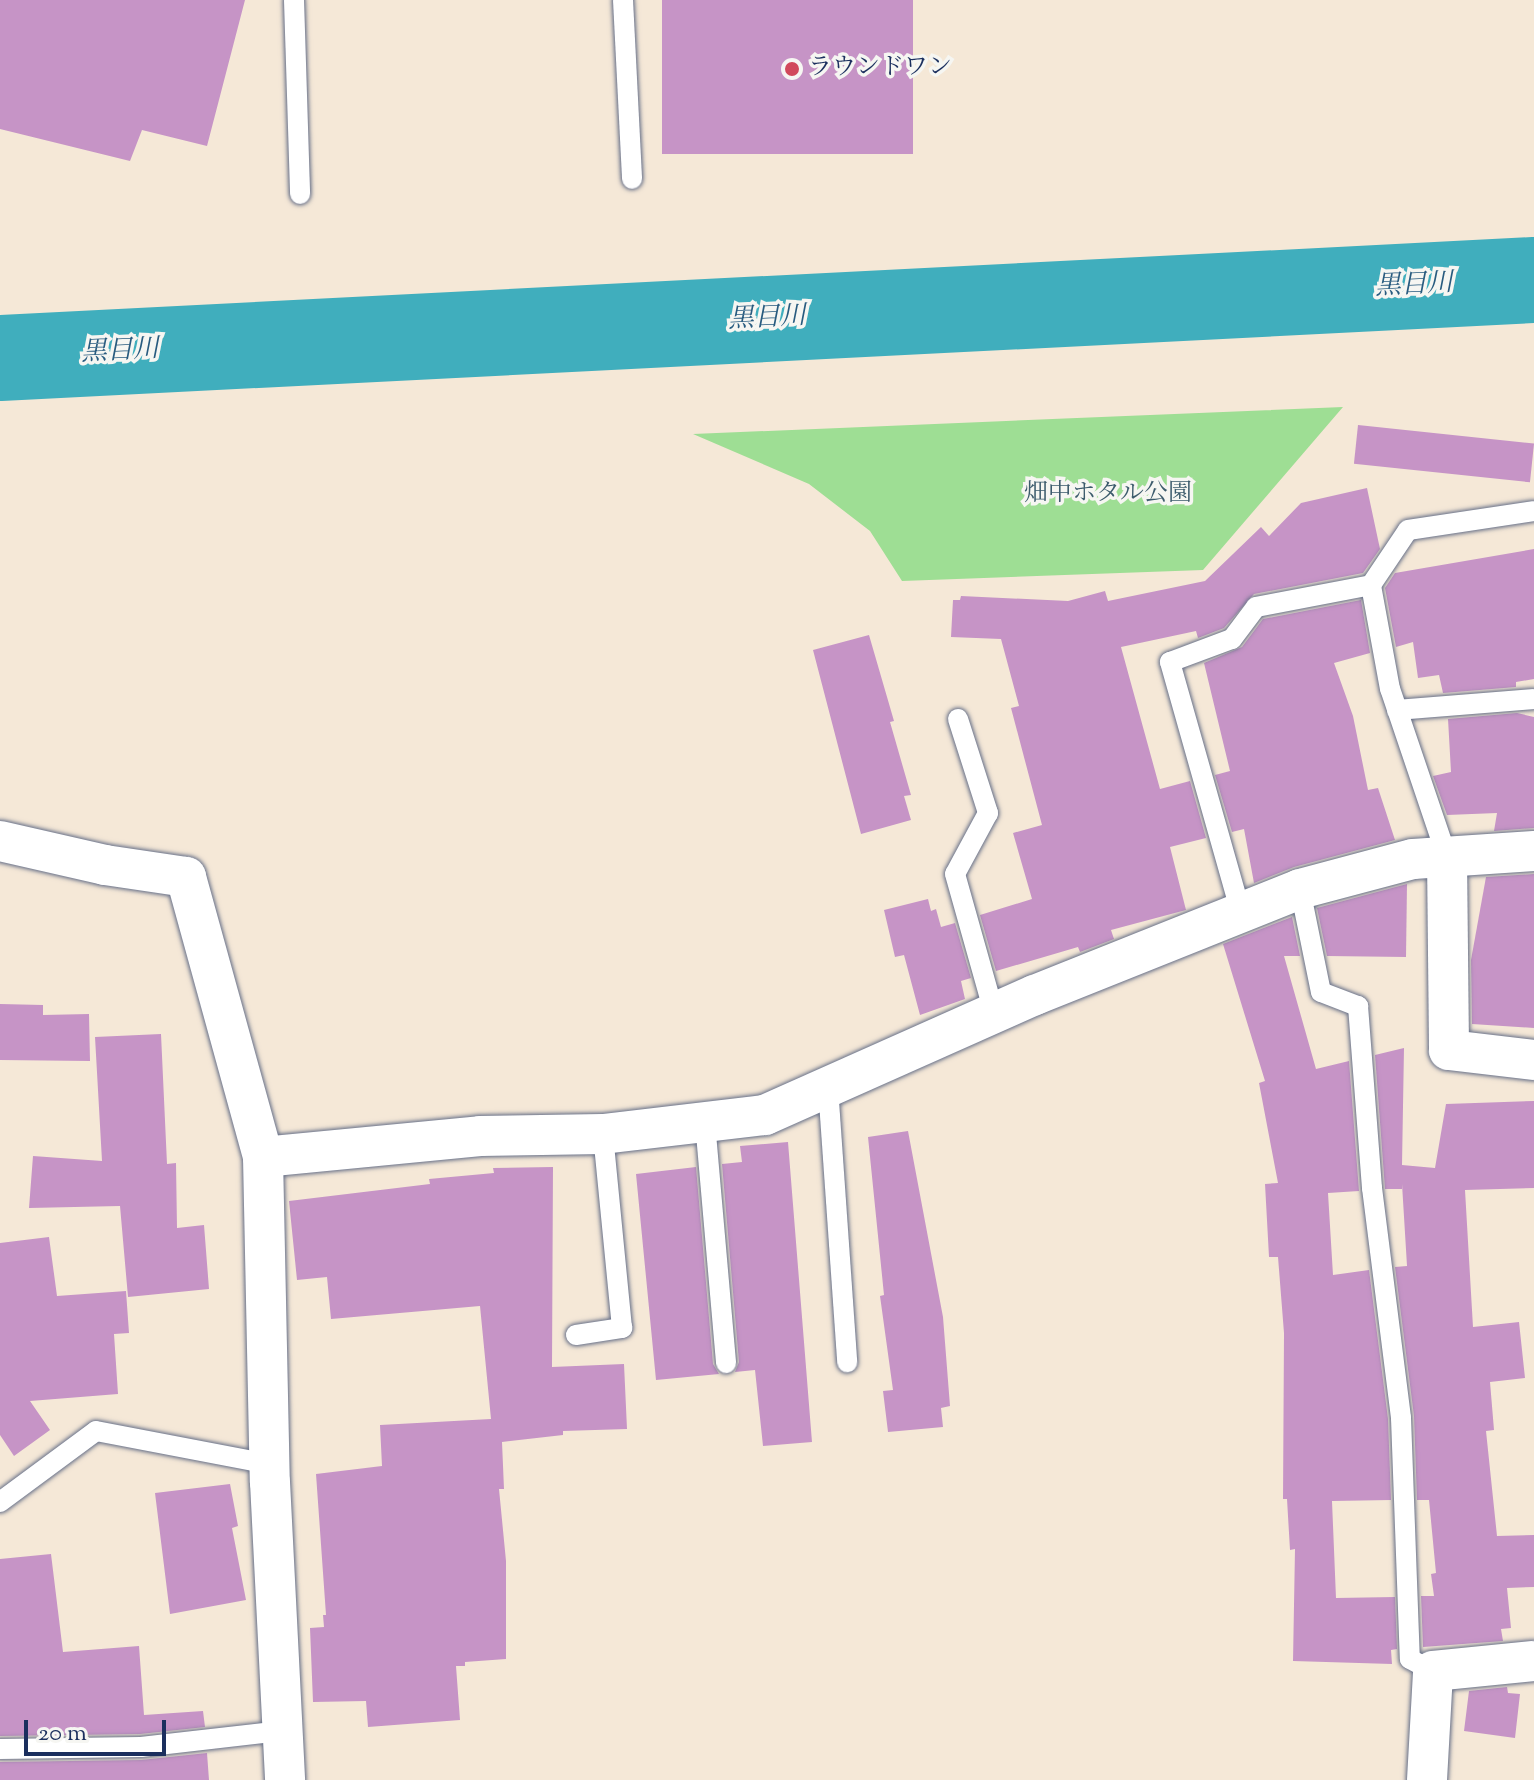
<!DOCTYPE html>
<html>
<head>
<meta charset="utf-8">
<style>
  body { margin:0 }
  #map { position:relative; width:1534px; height:1780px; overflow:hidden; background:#f5e8d7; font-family:"Sorts Mill Goudy","Noto Serif JP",serif }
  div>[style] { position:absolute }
  .green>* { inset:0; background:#9ede94 }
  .river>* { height:86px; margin:-43px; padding:0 43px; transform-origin:43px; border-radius:43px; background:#40aebd }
  .building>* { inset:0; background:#c694c6; transform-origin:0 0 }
  .roads { filter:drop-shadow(0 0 2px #677088) drop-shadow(0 0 2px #677088) }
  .service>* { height:20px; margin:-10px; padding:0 10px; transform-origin:10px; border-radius:10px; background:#fff }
  .minor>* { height:40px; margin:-20px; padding:0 20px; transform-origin:20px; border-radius:20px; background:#fff }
  .dots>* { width:22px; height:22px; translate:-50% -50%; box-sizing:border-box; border:4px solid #f6f6f2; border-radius:50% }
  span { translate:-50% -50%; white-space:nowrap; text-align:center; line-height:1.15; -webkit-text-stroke:7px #f6f6f2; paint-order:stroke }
  .poi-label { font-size:24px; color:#1b2f5e }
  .left { translate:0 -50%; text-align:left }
  .park-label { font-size:24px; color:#3c5b6c }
  .water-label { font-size:26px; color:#285b7f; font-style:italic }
  .scale { position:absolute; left:24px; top:1720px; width:142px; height:36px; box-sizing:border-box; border:4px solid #1b2f5e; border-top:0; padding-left:10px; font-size:24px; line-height:28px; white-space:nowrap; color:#1b2f5e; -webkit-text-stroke:6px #f6f6f2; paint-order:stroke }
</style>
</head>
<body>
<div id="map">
  <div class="green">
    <i style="clip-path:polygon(1343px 407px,1203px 570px,902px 581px,870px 531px,809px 484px,693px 434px)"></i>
  </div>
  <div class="river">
    <i style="left:0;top:358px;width:1536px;rotate:-2.91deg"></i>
  </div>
  <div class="building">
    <i style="clip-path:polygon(0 0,245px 0,207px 146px,142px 130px,130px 161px,0 129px)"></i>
    <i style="left:662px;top:0;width:251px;height:154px"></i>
    <i style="left:1358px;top:425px;width:177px;height:39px;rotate:6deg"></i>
    <i style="clip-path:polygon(1367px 488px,1380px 549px,1363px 573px,1254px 594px,1224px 628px,1198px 638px,1196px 631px,1121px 647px,1160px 789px,1190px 781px,1206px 838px,1170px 847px,1186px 910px,1111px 930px,1114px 939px,1080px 952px,1078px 947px,996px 971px,980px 915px,1032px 899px,1013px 833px,1042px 825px,1011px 708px,1019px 706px,1001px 639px,951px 637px,953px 600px,960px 600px,961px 596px,1068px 601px,1105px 591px,1108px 601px,1205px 581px,1261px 527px,1269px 536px,1301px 503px)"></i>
    <i style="clip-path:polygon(1534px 549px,1534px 679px,1516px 682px,1516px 687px,1443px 693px,1439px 675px,1418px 678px,1413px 642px,1396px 647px,1385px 588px,1395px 573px)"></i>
    <i style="clip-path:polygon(1361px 600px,1370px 653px,1334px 663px,1353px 716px,1368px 790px,1378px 788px,1395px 840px,1294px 867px,1254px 883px,1244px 829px,1232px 832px,1215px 775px,1230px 771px,1204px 663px,1242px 647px,1263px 619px)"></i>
    <i style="clip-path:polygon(869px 635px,894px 721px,890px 722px,911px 795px,904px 796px,911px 820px,861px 834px,813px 650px)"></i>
    <i style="clip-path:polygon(1517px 713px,1534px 717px,1534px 828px,1494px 831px,1497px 813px,1447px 815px,1433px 776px,1451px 772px,1448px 719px)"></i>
    <i style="clip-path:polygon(1534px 874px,1534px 1028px,1472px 1024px,1471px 960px,1486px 877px)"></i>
    <i style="clip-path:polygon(1407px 884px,1406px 957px,1327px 956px,1317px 908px)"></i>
    <i style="clip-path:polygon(928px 899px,931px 911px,936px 909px,941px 927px,955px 923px,971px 978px,961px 981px,965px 999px,920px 1015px,904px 955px,895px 957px,884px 910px)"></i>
    <i style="clip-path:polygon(1292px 917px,1300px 956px,1284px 956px,1316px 1069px,1349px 1061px,1359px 1191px,1328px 1193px,1333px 1275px,1369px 1270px,1388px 1419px,1391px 1500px,1332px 1501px,1336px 1598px,1395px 1597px,1397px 1649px,1391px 1650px,1392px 1664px,1293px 1661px,1295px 1549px,1290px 1550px,1287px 1499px,1283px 1499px,1284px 1333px,1278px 1257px,1269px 1257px,1265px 1184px,1278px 1183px,1259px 1083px,1265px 1081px,1223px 944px)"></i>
    <i style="clip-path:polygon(0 1004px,43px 1005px,43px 1015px,89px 1014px,90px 1061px,0 1060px)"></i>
    <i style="clip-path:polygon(161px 1034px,167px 1164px,176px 1163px,177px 1228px,204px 1225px,209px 1289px,128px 1297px,120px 1206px,29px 1208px,33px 1156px,102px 1161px,95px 1037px)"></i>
    <i style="clip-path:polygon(1404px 1048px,1402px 1165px,1435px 1168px,1446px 1104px,1534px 1101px,1534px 1188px,1465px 1190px,1473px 1327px,1519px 1322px,1525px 1378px,1490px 1382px,1494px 1430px,1486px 1431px,1497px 1536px,1534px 1535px,1534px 1587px,1507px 1588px,1511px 1628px,1501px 1629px,1503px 1641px,1423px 1647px,1421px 1596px,1434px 1596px,1431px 1574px,1436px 1573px,1429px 1500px,1417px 1500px,1414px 1416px,1395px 1267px,1407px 1266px,1402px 1184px,1402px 1189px,1385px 1189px,1375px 1055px)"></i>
    <i style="clip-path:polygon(908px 1131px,943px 1317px,950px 1406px,941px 1408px,943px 1427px,888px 1432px,883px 1391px,893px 1390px,880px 1296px,884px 1295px,868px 1137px)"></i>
    <i style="clip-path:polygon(788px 1142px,812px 1442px,763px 1446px,755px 1370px,735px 1372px,739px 1362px,722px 1164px,742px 1162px,740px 1146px)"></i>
    <i style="clip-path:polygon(553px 1167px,552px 1367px,624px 1364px,627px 1429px,563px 1431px,563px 1435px,502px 1442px,504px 1489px,499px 1489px,506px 1561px,506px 1659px,465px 1662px,465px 1666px,456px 1666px,460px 1720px,368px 1727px,366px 1701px,313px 1702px,310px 1628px,324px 1627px,323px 1615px,326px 1615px,316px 1474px,382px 1466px,380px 1425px,491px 1419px,480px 1306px,331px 1319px,327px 1277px,297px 1280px,289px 1201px,430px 1184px,429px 1179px,494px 1173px,493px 1168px)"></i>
    <i style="clip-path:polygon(696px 1167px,713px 1364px,719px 1374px,656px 1380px,636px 1174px)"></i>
    <i style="clip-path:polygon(49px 1237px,57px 1296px,126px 1291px,129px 1333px,114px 1334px,118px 1394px,30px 1401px,50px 1430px,14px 1456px,0 1435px,0 1243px)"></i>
    <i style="clip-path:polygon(230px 1484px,238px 1526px,232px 1528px,246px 1600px,170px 1614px,155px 1493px)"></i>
    <i style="clip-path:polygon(51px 1554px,63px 1652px,139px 1646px,144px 1715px,203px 1711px,205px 1727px,140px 1734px,0 1736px,0 1559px)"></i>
    <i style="clip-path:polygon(1507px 1687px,1508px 1693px,1520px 1694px,1515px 1738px,1464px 1731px,1469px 1691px)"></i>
    <i style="clip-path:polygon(207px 1753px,209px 1780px,0 1780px,0 1762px,141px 1760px)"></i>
  </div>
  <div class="roads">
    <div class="service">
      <i style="left:294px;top:0;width:194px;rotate:88.2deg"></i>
      <i style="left:623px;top:0;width:179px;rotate:87.1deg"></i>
      <i style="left:1397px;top:710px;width:137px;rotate:-4.6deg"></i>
      <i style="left:958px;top:719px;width:99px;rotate:72.3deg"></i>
      <i style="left:988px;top:813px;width:69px;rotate:118.4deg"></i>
      <i style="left:955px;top:874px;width:144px;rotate:74.3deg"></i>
      <i style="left:1447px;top:857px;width:177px;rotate:-108.7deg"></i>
      <i style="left:1390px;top:689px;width:106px;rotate:-100.4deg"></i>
      <i style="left:1371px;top:585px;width:66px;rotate:-56.1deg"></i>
      <i style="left:1408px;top:530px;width:127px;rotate:-8.6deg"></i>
      <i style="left:1300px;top:889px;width:105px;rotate:78.5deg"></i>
      <i style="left:1321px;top:992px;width:40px;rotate:21deg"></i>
      <i style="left:1358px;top:1006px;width:183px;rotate:85.6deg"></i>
      <i style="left:1372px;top:1188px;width:232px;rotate:82.8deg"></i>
      <i style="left:1401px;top:1418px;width:241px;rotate:87.9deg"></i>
      <i style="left:1410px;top:1659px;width:26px;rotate:28deg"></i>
      <i style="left:1241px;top:913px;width:261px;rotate:-105.8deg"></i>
      <i style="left:1170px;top:662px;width:66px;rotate:-20.4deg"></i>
      <i style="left:1232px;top:639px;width:40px;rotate:-53deg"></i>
      <i style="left:1256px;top:607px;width:117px;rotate:-10.8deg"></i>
      <i style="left:828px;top:1087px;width:276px;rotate:86deg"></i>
      <i style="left:705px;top:1122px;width:242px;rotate:85deg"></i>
      <i style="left:576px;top:1335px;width:47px;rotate:-8.7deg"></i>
      <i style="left:622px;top:1328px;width:195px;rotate:-95.6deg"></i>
      <i style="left:0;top:1502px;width:119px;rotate:-36.5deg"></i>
      <i style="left:96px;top:1431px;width:176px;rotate:10.8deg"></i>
      <i style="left:0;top:1749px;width:141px;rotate:-0.8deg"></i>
      <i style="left:141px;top:1747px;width:142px;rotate:-6.5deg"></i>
    </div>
    <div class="minor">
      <i style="left:0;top:841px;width:108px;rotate:12.9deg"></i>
      <i style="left:105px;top:865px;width:82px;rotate:8.4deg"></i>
      <i style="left:186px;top:877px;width:290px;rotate:74.6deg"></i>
      <i style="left:263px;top:1157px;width:325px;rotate:88.8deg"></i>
      <i style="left:270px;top:1482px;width:298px;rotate:87.1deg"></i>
      <i style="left:1447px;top:857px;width:193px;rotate:89.4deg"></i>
      <i style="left:1449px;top:1050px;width:86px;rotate:6.7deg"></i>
      <i style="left:263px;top:1157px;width:218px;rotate:-5.5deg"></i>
      <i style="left:480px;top:1136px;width:123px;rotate:-0.9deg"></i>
      <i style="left:603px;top:1134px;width:163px;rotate:-6.7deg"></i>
      <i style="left:765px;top:1115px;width:295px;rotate:-24deg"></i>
      <i style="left:1035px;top:995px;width:285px;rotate:-21.8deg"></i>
      <i style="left:1300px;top:889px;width:117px;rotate:-14.9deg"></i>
      <i style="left:1413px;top:859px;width:121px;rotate:-3.8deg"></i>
      <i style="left:1427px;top:1780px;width:109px;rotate:-86.8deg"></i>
      <i style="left:1433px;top:1671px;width:101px;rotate:-5.7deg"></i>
    </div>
  </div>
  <div class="dots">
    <i style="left:792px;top:69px;background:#d1495b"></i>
  </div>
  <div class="poi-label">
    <span class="left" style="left:808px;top:69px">ラウンドワン</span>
  </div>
  <div class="park-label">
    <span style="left:1108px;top:495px">畑中ホタル公園</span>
  </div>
  <div class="water-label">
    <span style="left:1414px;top:286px;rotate:-3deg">黒目川</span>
    <span style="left:767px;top:319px;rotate:-3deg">黒目川</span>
    <span style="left:120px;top:352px;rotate:-3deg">黒目川</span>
  </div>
  <div class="scale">20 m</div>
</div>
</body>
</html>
